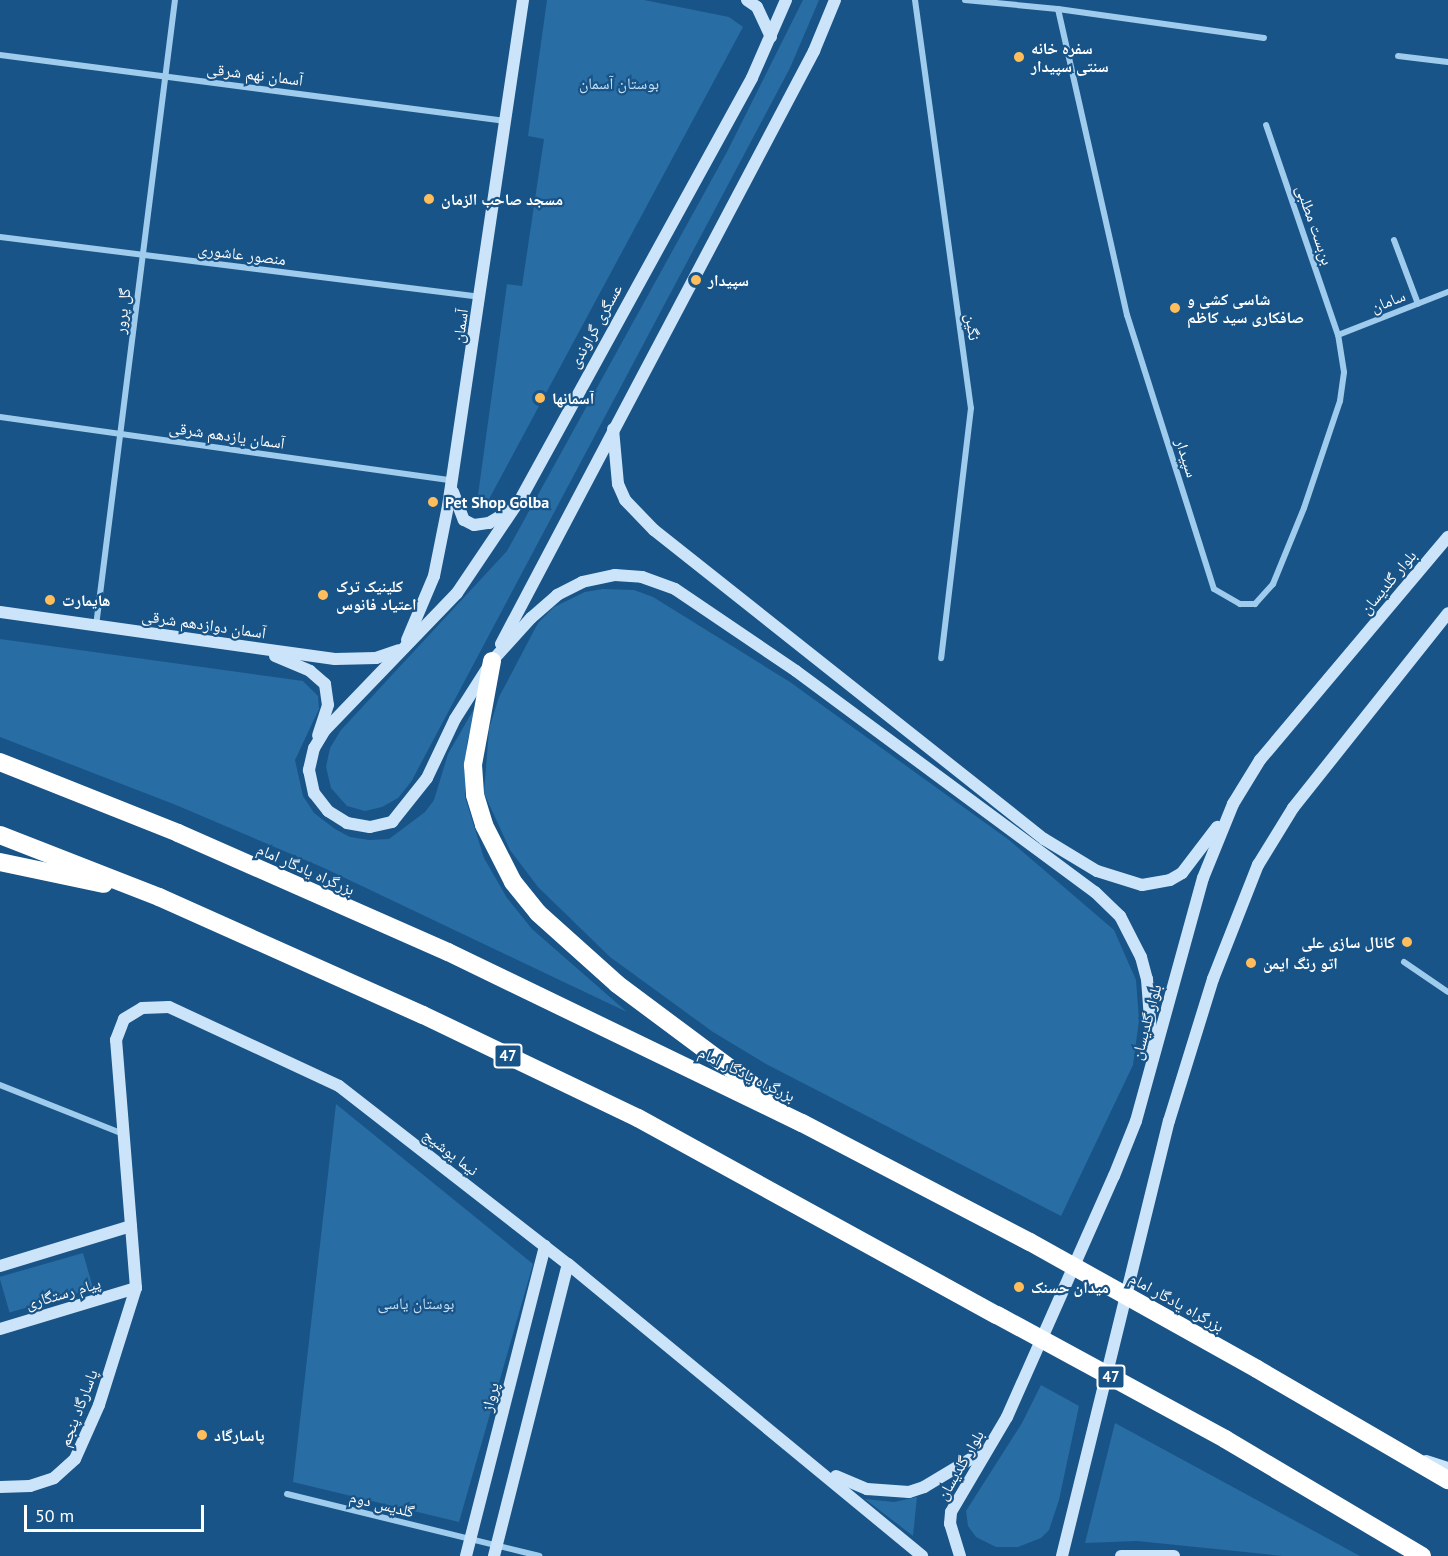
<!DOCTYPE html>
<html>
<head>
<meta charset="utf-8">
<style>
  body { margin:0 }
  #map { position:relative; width:1448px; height:1556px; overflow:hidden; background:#185487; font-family:"PT Sans","Noto Naskh Arabic",sans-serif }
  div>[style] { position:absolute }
  .green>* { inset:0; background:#286da4; transform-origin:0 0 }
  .street>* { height:6px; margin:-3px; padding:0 3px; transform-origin:3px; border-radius:3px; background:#9fcbed }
  .secondary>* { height:12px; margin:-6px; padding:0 6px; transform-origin:6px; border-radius:6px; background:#cce4f9 }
  .highway>* { height:18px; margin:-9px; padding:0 9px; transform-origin:9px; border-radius:9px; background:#fff }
  .highway-bridge>* { height:18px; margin:-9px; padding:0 9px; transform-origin:9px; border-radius:9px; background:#fff }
  .dots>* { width:16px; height:16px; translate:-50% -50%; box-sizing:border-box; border:3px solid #185487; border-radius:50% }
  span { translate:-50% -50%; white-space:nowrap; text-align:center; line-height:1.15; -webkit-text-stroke:4.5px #185487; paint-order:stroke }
  .shield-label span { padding:2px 4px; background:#185487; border:2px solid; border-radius:4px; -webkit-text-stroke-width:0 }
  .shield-label { font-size:15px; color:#fff; font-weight:700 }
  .poi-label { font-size:16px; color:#fff; font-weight:700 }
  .left { translate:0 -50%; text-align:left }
  .right { translate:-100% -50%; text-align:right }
  .street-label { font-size:16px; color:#fff }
  .park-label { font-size:16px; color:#c5e2f9 }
  .scale { position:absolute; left:24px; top:1505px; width:180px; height:27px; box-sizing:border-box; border:3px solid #fff; border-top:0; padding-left:8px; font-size:18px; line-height:21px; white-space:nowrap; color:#fff; -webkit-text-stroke:4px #185487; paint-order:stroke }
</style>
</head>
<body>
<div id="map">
  <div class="green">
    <i style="clip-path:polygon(547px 0,644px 0,729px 17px,743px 27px,488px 501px,478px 495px,507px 284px,522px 286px,544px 139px,528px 136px)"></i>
    <i style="clip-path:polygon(803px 0,819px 0,790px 68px,411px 782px,398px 798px,382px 807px,365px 811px,347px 806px,331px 788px,326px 767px,330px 748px,341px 730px,507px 551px,728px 150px)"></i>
    <i style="clip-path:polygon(603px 589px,634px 590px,653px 597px,790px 682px,1009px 840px,1114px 930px,1136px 980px,1139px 1020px,1133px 1065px,1061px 1216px,766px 1064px,713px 1032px,610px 957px,538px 887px,510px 850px,484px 793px,489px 729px,499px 697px,538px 623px,554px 607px,585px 592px)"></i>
    <i style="clip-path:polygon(0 639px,303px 681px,318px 696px,319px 709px,295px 760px,303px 796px,314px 813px,335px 829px,350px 837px,369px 840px,389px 839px,425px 812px,434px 800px,448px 754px,479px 700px,467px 742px,465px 797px,484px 858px,507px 898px,532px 929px,627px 1012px,324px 868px,176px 805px,0 737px)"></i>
    <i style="clip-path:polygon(336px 1104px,533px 1264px,459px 1522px,293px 1482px)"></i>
    <i style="left:83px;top:1253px;width:37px;height:87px;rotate:74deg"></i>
    <i style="clip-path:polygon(1041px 1385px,1079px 1406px,1059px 1500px,1049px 1530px,1041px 1538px,1018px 1547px,996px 1547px,976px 1537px,968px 1526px,966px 1511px,1022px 1423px)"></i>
    <i style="clip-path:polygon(1115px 1423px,1360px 1556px,1283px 1556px,1137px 1541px,1085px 1543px)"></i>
    <i style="clip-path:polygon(917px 1497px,913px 1536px,865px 1499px,894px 1502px)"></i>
  </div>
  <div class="street">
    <i style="left:915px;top:0;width:412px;rotate:82.2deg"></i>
    <i style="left:971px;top:408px;width:252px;rotate:96.8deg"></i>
    <i style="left:965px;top:0;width:93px;rotate:5.5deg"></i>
    <i style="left:1058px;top:9px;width:314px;rotate:77.3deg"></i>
    <i style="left:1127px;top:315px;width:287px;rotate:72.4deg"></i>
    <i style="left:1214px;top:589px;width:30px;rotate:30deg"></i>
    <i style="left:1240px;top:604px;width:15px"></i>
    <i style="left:1255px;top:604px;width:27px;rotate:-48deg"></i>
    <i style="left:1273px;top:584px;width:82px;rotate:-67.8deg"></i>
    <i style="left:1304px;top:508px;width:113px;rotate:-71.4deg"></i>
    <i style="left:1340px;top:401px;width:29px;rotate:-82deg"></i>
    <i style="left:1344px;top:372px;width:37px;rotate:-99deg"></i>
    <i style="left:1338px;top:335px;width:222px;rotate:-108.9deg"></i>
    <i style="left:1058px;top:9px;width:208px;rotate:8deg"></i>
    <i style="left:0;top:55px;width:510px;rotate:7.43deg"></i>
    <i style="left:1398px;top:56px;width:50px;rotate:6.8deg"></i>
    <i style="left:0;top:237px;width:483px;rotate:7.1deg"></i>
    <i style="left:1394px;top:240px;width:68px;rotate:69.4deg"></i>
    <i style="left:1338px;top:335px;width:118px;rotate:-21.4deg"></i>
    <i style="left:0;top:417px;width:455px;rotate:8deg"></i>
    <i style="left:96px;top:626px;width:631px;rotate:-82.81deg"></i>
    <i style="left:1404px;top:962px;width:53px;rotate:34.3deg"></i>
    <i style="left:0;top:1085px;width:132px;rotate:21.7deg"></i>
    <i style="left:287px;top:1494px;width:260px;rotate:13.8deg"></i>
  </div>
  <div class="secondary">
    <i style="left:747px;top:0;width:12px;rotate:35deg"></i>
    <i style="left:757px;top:7px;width:33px;rotate:65deg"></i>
    <i style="left:786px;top:0;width:85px;rotate:113.6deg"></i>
    <i style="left:752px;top:78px;width:483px;rotate:118.8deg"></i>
    <i style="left:519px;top:501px;width:111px;rotate:124deg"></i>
    <i style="left:457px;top:593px;width:190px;rotate:133.9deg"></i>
    <i style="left:325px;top:730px;width:21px;rotate:121deg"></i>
    <i style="left:314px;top:748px;width:23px;rotate:103deg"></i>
    <i style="left:309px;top:770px;width:24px;rotate:78deg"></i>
    <i style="left:314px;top:793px;width:23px;rotate:52deg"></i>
    <i style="left:328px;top:811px;width:22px;rotate:32deg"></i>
    <i style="left:347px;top:823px;width:23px;rotate:10deg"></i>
    <i style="left:370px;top:827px;width:23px;rotate:-13deg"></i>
    <i style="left:392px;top:822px;width:56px;rotate:-51.5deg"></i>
    <i style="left:427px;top:778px;width:65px;rotate:-64.6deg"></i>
    <i style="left:455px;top:719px;width:69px;rotate:-57.5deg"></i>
    <i style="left:492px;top:661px;width:58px;rotate:-47.8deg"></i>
    <i style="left:531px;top:618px;width:35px;rotate:-41deg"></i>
    <i style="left:557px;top:595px;width:28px;rotate:-27deg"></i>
    <i style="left:582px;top:582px;width:34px;rotate:-12deg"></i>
    <i style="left:615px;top:575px;width:27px;rotate:4deg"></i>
    <i style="left:642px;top:577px;width:35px;rotate:20deg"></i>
    <i style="left:675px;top:589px;width:146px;rotate:34.1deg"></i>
    <i style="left:796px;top:671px;width:372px;rotate:36.5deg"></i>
    <i style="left:1095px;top:892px;width:35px;rotate:44deg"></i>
    <i style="left:1120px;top:916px;width:46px;rotate:62.9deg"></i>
    <i style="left:1141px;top:957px;width:23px;rotate:75deg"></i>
    <i style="left:1147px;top:979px;width:79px;rotate:85.7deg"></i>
    <i style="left:613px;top:429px;width:55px;rotate:84.8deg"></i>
    <i style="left:618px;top:484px;width:17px;rotate:66deg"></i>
    <i style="left:625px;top:500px;width:42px;rotate:46deg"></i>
    <i style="left:654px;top:530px;width:498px;rotate:38.4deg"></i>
    <i style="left:1044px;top:839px;width:62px;rotate:31.1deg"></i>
    <i style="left:1097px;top:871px;width:47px;rotate:17.3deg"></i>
    <i style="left:1142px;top:885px;width:28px;rotate:-10deg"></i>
    <i style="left:1170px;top:880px;width:14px;rotate:-30deg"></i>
    <i style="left:1182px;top:873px;width:58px;rotate:-52.7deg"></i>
    <i style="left:453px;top:492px;width:30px;rotate:69deg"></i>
    <i style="left:464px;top:520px;width:11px;rotate:27deg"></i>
    <i style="left:474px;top:525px;width:15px;rotate:-8deg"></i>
    <i style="left:489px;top:523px;width:27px;rotate:-31deg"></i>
    <i style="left:0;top:612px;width:338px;rotate:8deg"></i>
    <i style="left:335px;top:659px;width:41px;rotate:-1.4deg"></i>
    <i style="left:376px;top:658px;width:24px;rotate:-19deg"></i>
    <i style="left:407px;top:640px;width:69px;rotate:-67.1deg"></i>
    <i style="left:434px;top:576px;width:71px;rotate:-78.7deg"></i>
    <i style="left:448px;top:506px;width:512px;rotate:-81.57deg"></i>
    <i style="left:501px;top:644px;width:671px;rotate:-62.17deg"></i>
    <i style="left:814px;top:51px;width:55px;rotate:-67.6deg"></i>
    <i style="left:275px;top:656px;width:38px;rotate:23deg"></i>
    <i style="left:310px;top:671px;width:20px;rotate:41deg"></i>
    <i style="left:325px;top:684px;width:21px;rotate:82deg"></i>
    <i style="left:328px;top:705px;width:32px;rotate:108deg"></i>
    <i style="left:0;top:1266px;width:137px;rotate:-17deg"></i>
    <i style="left:0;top:1329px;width:142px;rotate:-16.8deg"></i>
    <i style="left:1426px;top:1461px;width:23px;rotate:18deg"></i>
    <i style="left:836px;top:1476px;width:34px;rotate:23deg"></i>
    <i style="left:867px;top:1489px;width:42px;rotate:4.1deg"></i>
    <i style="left:909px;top:1492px;width:16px;rotate:-18deg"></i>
    <i style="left:924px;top:1487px;width:70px;rotate:-31deg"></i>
    <i style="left:0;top:1487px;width:30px;rotate:-2deg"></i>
    <i style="left:30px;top:1486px;width:25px;rotate:-18deg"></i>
    <i style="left:54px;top:1478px;width:28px;rotate:-42deg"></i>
    <i style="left:75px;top:1459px;width:59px;rotate:-66deg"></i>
    <i style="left:99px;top:1405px;width:123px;rotate:-72.5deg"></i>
    <i style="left:136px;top:1288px;width:249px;rotate:-94.6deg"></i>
    <i style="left:116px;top:1040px;width:22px;rotate:-69deg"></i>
    <i style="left:124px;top:1019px;width:21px;rotate:-31deg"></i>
    <i style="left:142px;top:1008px;width:27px;rotate:-2deg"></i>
    <i style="left:169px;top:1007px;width:187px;rotate:24.9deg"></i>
    <i style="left:339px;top:1086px;width:290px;rotate:37.9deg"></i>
    <i style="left:568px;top:1264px;width:459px;rotate:39.5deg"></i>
    <i style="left:466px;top:1556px;width:320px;rotate:-75.7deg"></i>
    <i style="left:494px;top:1556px;width:301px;rotate:-75.8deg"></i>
    <i style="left:960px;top:1556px;width:34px;rotate:-107deg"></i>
    <i style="left:950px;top:1524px;width:12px;rotate:-85deg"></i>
    <i style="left:951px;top:1512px;width:110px;rotate:-59.5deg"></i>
    <i style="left:1007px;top:1417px;width:264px;rotate:-66.1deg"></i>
    <i style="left:1114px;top:1176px;width:59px;rotate:-68.2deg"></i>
    <i style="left:1136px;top:1121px;width:252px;rotate:-74.6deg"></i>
    <i style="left:1203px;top:878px;width:80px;rotate:-67.9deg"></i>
    <i style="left:1233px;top:804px;width:52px;rotate:-58.5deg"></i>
    <i style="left:1260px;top:760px;width:292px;rotate:-49.9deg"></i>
    <i style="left:1062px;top:1556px;width:448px;rotate:-76.2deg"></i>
    <i style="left:1169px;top:1121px;width:149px;rotate:-72.8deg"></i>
    <i style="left:1213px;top:979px;width:123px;rotate:-68.5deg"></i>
    <i style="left:1258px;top:865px;width:67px;rotate:-58.4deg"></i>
    <i style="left:1293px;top:808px;width:249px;rotate:-51.5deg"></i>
    <i style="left:1121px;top:1556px;width:53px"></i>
  </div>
  <div class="highway">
    <i style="left:492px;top:661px;width:106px;rotate:100.4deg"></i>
    <i style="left:473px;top:765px;width:30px;rotate:86deg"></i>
    <i style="left:475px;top:795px;width:31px;rotate:73deg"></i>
    <i style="left:484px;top:825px;width:64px;rotate:63deg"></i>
    <i style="left:513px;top:882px;width:40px;rotate:51deg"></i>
    <i style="left:538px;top:913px;width:106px;rotate:41.9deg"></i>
    <i style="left:617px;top:984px;width:191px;rotate:36.7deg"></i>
    <i style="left:0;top:762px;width:192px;rotate:21.7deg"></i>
    <i style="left:178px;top:833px;width:295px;rotate:23.8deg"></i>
    <i style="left:448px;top:952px;width:393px;rotate:25.8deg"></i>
    <i style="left:802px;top:1123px;width:257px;rotate:27.6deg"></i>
    <i style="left:0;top:835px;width:171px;rotate:21.3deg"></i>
    <i style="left:159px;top:897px;width:289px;rotate:24.1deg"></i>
    <i style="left:423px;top:1015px;width:238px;rotate:25.6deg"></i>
    <i style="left:638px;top:1118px;width:409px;rotate:28.8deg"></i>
    <i style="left:0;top:862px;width:106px;rotate:11.9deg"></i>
    <i style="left:1257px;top:1369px;width:221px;rotate:30.2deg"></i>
    <i style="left:1225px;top:1439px;width:229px;rotate:30.7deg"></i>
  </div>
  <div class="highway-bridge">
    <i style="left:1030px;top:1242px;width:260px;rotate:29.2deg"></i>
    <i style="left:997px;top:1315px;width:260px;rotate:28.5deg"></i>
  </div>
  <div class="dots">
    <i style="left:1019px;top:57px;background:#ffbe5b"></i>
    <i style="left:429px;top:199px;background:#ffbe5b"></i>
    <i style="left:696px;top:280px;background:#ffbe5b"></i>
    <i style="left:1175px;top:308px;background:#ffbe5b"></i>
    <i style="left:540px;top:398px;background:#ffbe5b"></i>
    <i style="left:433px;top:502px;background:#ffbe5b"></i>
    <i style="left:323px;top:595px;background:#ffbe5b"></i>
    <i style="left:50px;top:600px;background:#ffbe5b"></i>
    <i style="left:1407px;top:942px;background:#ffbe5b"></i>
    <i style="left:1251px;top:963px;background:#ffbe5b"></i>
    <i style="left:1019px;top:1287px;background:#ffbe5b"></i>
    <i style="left:202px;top:1435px;background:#ffbe5b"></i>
  </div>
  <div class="shield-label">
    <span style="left:508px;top:1056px">47</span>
    <span style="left:1111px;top:1377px">47</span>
  </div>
  <div class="poi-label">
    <span class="left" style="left:1031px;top:57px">سفره خانه<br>سنتی سپیدار</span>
    <span class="left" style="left:441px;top:199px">مسجد صاحب الزمان</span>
    <span class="left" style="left:708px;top:280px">سپیدار</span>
    <span class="left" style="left:1187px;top:308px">شاسی کشی و<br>صافکاری سید کاظم</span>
    <span class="left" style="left:552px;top:398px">آسمانها</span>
    <span class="left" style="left:445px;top:502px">Pet Shop Golba</span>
    <span class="left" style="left:336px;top:595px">کلینیک ترک<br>اعتیاد فانوس</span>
    <span class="left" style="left:62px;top:600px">هایمارت</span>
    <span class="right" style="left:1395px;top:942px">کانال سازی علی</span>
    <span class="left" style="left:1263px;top:963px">اتو رنگ ایمن</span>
    <span class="left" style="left:1031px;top:1287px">میدان حسنک</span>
    <span class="left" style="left:214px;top:1435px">پاسارگاد</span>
  </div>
  <div class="street-label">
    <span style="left:255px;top:74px;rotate:7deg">آسمان نهم شرقی</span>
    <span style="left:1315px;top:225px;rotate:71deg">بن‌بست مطلبی</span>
    <span style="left:242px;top:254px;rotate:7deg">منصور عاشوری</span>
    <span style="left:1388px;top:301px;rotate:-21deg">سامان</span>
    <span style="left:122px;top:311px;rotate:-83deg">گل پرور</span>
    <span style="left:460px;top:326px;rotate:-82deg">آسمان</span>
    <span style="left:595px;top:326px;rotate:-61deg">عسگری گراوندی</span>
    <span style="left:973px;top:327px;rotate:82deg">نگین</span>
    <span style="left:227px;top:435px;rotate:8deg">آسمان یازدهم شرقی</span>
    <span style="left:1187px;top:458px;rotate:72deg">سپیدار</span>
    <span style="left:1388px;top:582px;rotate:-50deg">بلوار گلدیسان</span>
    <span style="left:204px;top:624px;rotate:8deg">آسمان دوازدهم شرقی</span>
    <span style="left:306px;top:869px;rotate:24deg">بزرگراه یادگار امام</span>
    <span style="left:1146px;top:1022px;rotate:-75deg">بلوار گلدیسان</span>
    <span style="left:747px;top:1074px;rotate:26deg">بزرگراه یادگار امام</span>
    <span style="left:451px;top:1152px;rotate:38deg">نیما یوشیج</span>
    <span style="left:63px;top:1293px;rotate:-16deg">پیام رستگاری</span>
    <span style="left:1177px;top:1302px;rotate:29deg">بزرگراه یادگار امام</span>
    <span style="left:490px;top:1397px;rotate:-76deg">پرواز</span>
    <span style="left:78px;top:1408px;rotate:-69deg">پاسارگاد پنجم</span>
    <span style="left:960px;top:1465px;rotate:-60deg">بلوار گلدیسان</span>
    <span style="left:382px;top:1504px;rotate:14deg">گلدیس دوم</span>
  </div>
  <div class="park-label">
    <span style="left:619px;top:83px">بوستان آسمان</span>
    <span style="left:416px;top:1303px">بوستان یاسی</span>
  </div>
  <div class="scale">50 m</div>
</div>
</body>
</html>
